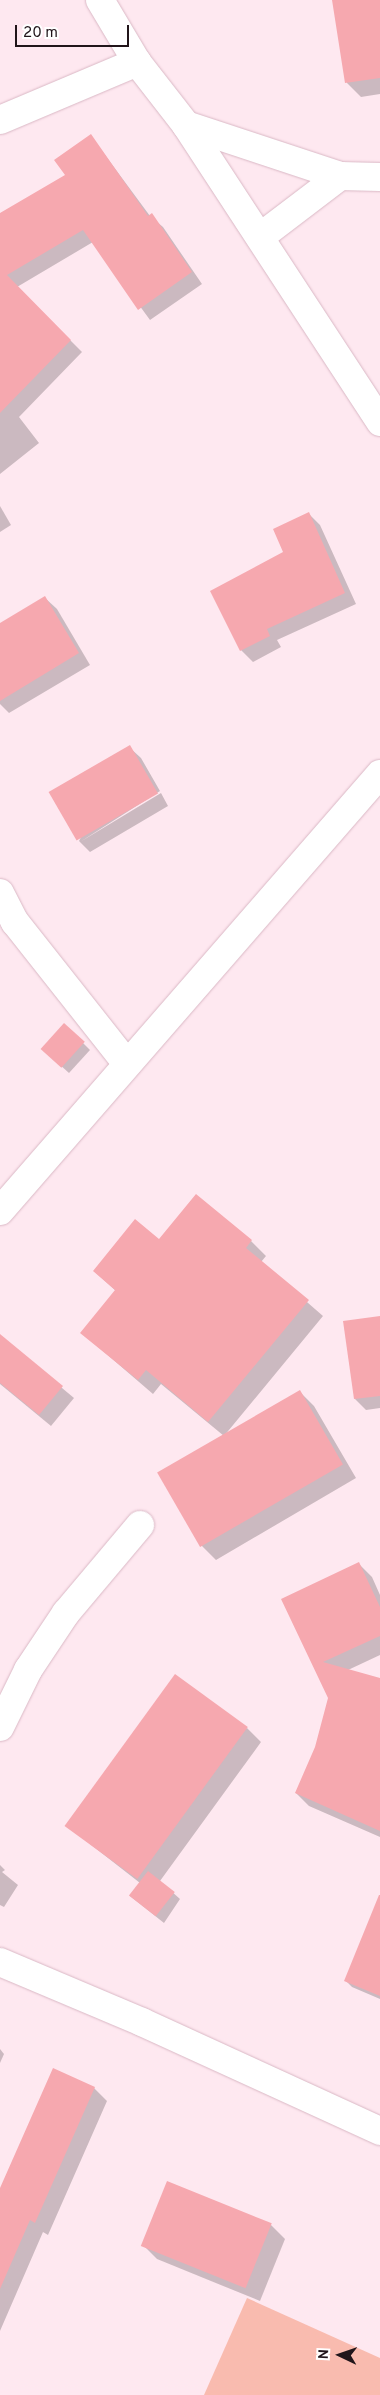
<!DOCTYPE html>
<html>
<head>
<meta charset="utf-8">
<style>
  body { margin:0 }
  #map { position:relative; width:380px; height:2395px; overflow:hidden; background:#fee8f0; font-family:Overpass,sans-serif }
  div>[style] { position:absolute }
  .green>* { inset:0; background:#f9bbaf }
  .shadow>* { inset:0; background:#0003 }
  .building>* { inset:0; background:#f6a8af; transform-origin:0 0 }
  .roads { filter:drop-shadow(0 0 1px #dab8c5) drop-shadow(0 0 1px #dab8c5) }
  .minor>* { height:28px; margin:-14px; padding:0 14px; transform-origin:14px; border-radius:14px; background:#fff }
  span { translate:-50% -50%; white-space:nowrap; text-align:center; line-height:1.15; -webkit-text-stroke:5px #fff; paint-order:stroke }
  .north { position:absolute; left:315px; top:2330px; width:50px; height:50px; -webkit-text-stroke:4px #fff; paint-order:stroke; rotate:273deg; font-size:14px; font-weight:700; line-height:20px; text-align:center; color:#21151a }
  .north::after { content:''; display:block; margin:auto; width:18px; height:22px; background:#21151a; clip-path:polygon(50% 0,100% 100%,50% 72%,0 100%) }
  .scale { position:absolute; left:15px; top:25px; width:114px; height:22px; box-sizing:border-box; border:2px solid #21151a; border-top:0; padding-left:6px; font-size:15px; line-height:18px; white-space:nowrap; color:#21151a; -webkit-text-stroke:4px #fff; paint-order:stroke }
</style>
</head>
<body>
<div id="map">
  <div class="green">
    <i style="clip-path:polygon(247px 2298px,380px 2358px,380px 2395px,204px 2395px)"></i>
  </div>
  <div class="shadow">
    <i style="clip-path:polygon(333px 0,380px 0,380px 94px,361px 97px,347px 83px)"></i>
    <i style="clip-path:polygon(91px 136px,150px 216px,163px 227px,202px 284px,150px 320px,93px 242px,17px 287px,82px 352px,19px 417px,39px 443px,0 474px,0 214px,67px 175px)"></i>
    <i style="clip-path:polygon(0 506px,11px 525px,0 532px)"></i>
    <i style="clip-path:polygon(309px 514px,320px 525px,356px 604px,277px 640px,281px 647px,253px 662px,241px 650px,284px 553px)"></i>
    <i style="clip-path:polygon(45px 598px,57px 609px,90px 665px,9px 713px,0 704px,0 625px)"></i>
    <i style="clip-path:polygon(129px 747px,141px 758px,160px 791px,80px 842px,161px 793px,168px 806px,90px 852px,79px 841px)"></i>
    <i style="clip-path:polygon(64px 1024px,90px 1050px,69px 1073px,49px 1055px)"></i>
    <i style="clip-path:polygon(159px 1240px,251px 1241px,266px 1256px,261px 1262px,323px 1316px,224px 1436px,300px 1392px,314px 1406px,356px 1478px,216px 1560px,202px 1546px,160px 1474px,224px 1436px,161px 1384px,153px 1394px,82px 1333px,116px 1291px,94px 1271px)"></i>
    <i style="clip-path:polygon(380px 1317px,380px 1408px,366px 1410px,355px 1399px)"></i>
    <i style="clip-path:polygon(0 1336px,74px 1398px,51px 1426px,0 1384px)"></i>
    <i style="clip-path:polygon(359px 1564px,372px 1577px,380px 1595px,380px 1655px,348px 1670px,380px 1679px,380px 1837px,309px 1806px,296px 1793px,316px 1747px,329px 1698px,283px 1600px)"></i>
    <i style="clip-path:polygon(247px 1728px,261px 1742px,160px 1881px,180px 1899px,164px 1923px,130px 1896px,140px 1883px,67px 1826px)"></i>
    <i style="clip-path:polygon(0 1865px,5px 1870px,2px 1872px,18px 1885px,4px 1907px,0 1905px)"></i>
    <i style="clip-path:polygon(380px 1946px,380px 1999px,352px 1987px,345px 1980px)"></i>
    <i style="clip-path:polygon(0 2049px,4px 2054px,0 2063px)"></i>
    <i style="clip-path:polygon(94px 2088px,107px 2101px,48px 2235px,43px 2232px,0 2331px,0 2192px)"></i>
    <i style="clip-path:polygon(271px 2225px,285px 2239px,260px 2301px,157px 2259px,143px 2245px)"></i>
  </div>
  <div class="building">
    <i style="clip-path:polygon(332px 0,380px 0,380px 78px,345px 83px)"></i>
    <i style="clip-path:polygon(91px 134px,148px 216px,152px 213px,192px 272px,138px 310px,83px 230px,7px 275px,71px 340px,0 413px,0 213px,65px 175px,54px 160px)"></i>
    <i style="clip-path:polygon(309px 512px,345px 593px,267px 629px,270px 636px,240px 651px,210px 591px,283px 552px,273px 529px)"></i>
    <i style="clip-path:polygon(45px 596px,79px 653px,0 701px,0 623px)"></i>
    <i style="left:130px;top:745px;width:56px;height:94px;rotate:60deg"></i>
    <i style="left:64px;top:1023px;width:28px;height:35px;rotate:42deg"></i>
    <i style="clip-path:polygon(196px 1194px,252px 1240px,246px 1248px,309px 1300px,208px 1422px,146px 1370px,138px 1380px,80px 1333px,115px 1290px,93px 1271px,135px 1219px,159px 1239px)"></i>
    <i style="clip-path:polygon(380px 1316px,380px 1396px,354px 1399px,343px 1321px)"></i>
    <i style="clip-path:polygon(0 1334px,63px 1386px,39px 1415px,0 1383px)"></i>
    <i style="left:300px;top:1390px;width:86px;height:165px;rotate:60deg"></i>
    <i style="clip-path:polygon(359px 1562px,380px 1607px,380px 1636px,323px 1662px,380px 1678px,380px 1831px,295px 1793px,315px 1747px,328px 1698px,281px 1599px)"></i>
    <i style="left:175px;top:1674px;width:90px;height:188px;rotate:36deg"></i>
    <i style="left:148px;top:1871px;width:34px;height:31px;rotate:38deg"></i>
    <i style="clip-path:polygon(379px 1895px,380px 1895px,380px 1996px,344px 1981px)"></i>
    <i style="clip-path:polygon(53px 2068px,95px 2087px,35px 2223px,30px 2220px,0 2289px,0 2188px)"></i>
    <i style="left:167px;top:2181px;width:113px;height:70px;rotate:22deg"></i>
  </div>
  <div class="roads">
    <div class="minor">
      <i style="left:100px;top:0;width:72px;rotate:59.2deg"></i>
      <i style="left:137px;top:62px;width:80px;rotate:52.1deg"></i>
      <i style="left:186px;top:125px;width:355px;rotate:56.8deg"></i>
      <i style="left:0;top:120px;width:149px;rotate:-22.9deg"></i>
      <i style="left:186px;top:125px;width:162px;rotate:18.3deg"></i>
      <i style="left:340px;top:176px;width:40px;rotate:1.4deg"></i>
      <i style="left:260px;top:237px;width:101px;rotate:-37.3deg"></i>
      <i style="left:0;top:893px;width:33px;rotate:63deg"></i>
      <i style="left:15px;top:922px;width:181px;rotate:51.7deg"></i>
      <i style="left:0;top:1211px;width:579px;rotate:-48.99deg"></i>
      <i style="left:0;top:1727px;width:64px;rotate:-63.8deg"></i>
      <i style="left:28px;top:1670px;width:69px;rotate:-56.3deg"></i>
      <i style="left:66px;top:1613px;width:115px;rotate:-49.9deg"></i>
      <i style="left:0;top:1962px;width:154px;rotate:22.9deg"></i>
      <i style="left:142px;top:2022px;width:262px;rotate:24.6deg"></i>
    </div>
  </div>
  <div class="north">N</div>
  <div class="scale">20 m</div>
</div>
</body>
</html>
